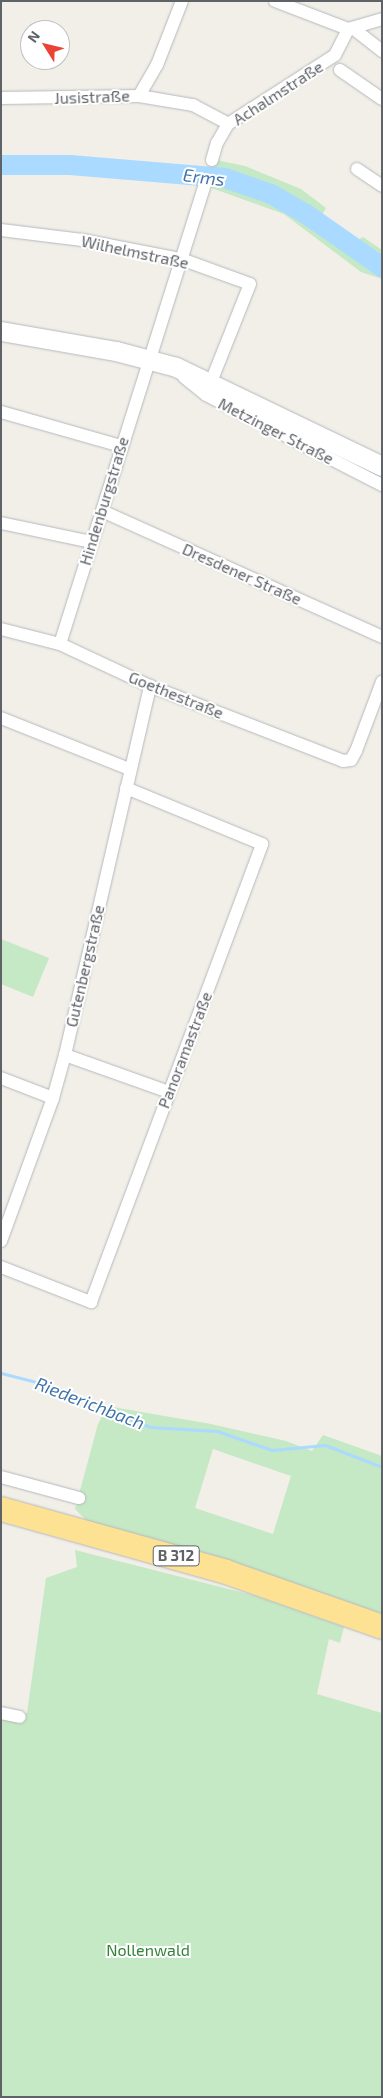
<!DOCTYPE html>
<html>
<head>
<meta charset="utf-8">
<style>
  body { margin:0 }
  #map { position:relative; width:383px; height:2098px; overflow:hidden; background:#f1efe8; font-family:"Exo 2",sans-serif }
  div>[style] { position:absolute }
  .green>* { inset:0; background:#c5e8c5 }
  .stream>* { height:3px; margin:-1.5px; padding:0 1.5px; transform-origin:1.5px; border-radius:1.5px; background:#aadaff }
  .river>* { height:20px; margin:-10px; padding:0 10px; transform-origin:10px; border-radius:10px; background:#aadaff }
  .roads { filter:drop-shadow(0 0 1px #b5b8bc) drop-shadow(0 0 1px #b5b8bc) }
  .street>* { height:12px; margin:-6px; padding:0 6px; transform-origin:6px; border-radius:6px; background:#fff }
  .secondary>* { height:19px; margin:-9.5px; padding:0 9.5px; transform-origin:9.5px; border-radius:9.5px; background:#fff }
  .highway>* { height:24px; margin:-12px; padding:0 12px; transform-origin:12px; border-radius:12px; background:#fde293 }
  span { translate:-50% -50%; white-space:nowrap; text-align:center; line-height:1.15; -webkit-text-stroke:4px #fff; paint-order:stroke }
  .shield-label span { padding:1px 4px; background:#fff; border:1px solid; border-radius:4px; -webkit-text-stroke-width:0 }
  .shield-label { font-size:15px; color:#5f6368; font-weight:700 }
  .street-label { font-size:16px; color:#5f6368 }
  .park-label { font-size:16px; color:#348238 }
  .water-label { font-size:18px; color:#4174aa; font-style:italic }
  .frame { position:absolute; inset:0; border:2px solid #5f6368; pointer-events:none }
  .north { position:absolute; left:20px; top:20px; width:50px; height:50px; box-sizing:border-box; background:#fff; border:1px solid #bfc1c3; border-radius:50%; rotate:306deg; font-size:14px; font-weight:700; line-height:20px; text-align:center; color:#5f6368 }
  .north::after { content:''; display:block; margin:auto; width:18px; height:22px; background:#ea4335; clip-path:polygon(50% 0,100% 100%,50% 72%,0 100%) }
</style>
</head>
<body>
<div id="map">
  <div class="green">
    <i style="clip-path:polygon(216px 160px,245px 166px,301px 189px,326px 208px,322px 215px,358px 240px,363px 237px,382px 250px,382px 279px,361px 272px,284px 214px,206px 186px)"></i>
    <i style="clip-path:polygon(1px 939px,49px 958px,33px 997px,1px 984px)"></i>
    <i style="clip-path:polygon(evenodd,107px 1406px,211px 1424px,286px 1441px,312px 1451px,323px 1435px,382px 1456px,382px 1613px,350px 1607px,87px 1521px,75px 1509px,98px 1424px,107px 1406px,213px 1449px,291px 1476px,273px 1534px,195px 1508px,213px 1449px)"></i>
    <i style="clip-path:polygon(75px 1550px,256px 1596px,344px 1627px,340px 1643px,329px 1639px,317px 1694px,382px 1713px,382px 2097px,1px 2097px,1px 1720px,27px 1713px,46px 1578px,77px 1567px)"></i>
  </div>
  <div class="stream">
    <i style="left:1px;top:1373px;width:53px;rotate:14.3deg"></i>
    <i style="left:52px;top:1386px;width:106px;rotate:22.7deg"></i>
    <i style="left:150px;top:1427px;width:67px;rotate:3.4deg"></i>
    <i style="left:217px;top:1431px;width:58px;rotate:19.1deg"></i>
    <i style="left:272px;top:1450px;width:53px;rotate:-5.4deg"></i>
    <i style="left:325px;top:1445px;width:61px;rotate:21.1deg"></i>
  </div>
  <div class="river">
    <i style="left:1px;top:165px;width:69px"></i>
    <i style="left:70px;top:165px;width:156px;rotate:4.8deg"></i>
    <i style="left:225px;top:178px;width:49px;rotate:19.2deg"></i>
    <i style="left:271px;top:194px;width:40px;rotate:29.7deg"></i>
    <i style="left:306px;top:214px;width:93px;rotate:34.9deg"></i>
  </div>
  <div class="roads">
    <div class="street">
      <i style="left:275px;top:1px;width:78px;rotate:21deg"></i>
      <i style="left:348px;top:29px;width:35px;rotate:-16deg"></i>
      <i style="left:354px;top:29px;width:36px;rotate:38deg"></i>
      <i style="left:340px;top:70px;width:51px;rotate:34.6deg"></i>
      <i style="left:139px;top:96px;width:55px;rotate:9.5deg"></i>
      <i style="left:193px;top:105px;width:40px;rotate:28deg"></i>
      <i style="left:1px;top:98px;width:138px;rotate:-0.8deg"></i>
      <i style="left:139px;top:96px;width:36px;rotate:-60deg"></i>
      <i style="left:157px;top:65px;width:69px;rotate:-68.7deg"></i>
      <i style="left:212px;top:160px;width:18px;rotate:-74deg"></i>
      <i style="left:217px;top:143px;width:22px;rotate:-60deg"></i>
      <i style="left:228px;top:124px;width:127px;rotate:-32.8deg"></i>
      <i style="left:335px;top:55px;width:29px;rotate:-63deg"></i>
      <i style="left:357px;top:169px;width:30px;rotate:34deg"></i>
      <i style="left:1px;top:230px;width:82px;rotate:7deg"></i>
      <i style="left:82px;top:240px;width:101px;rotate:10.9deg"></i>
      <i style="left:181px;top:259px;width:73px;rotate:19.9deg"></i>
      <i style="left:250px;top:284px;width:105px;rotate:111.7deg"></i>
      <i style="left:184px;top:377px;width:28px;rotate:39deg"></i>
      <i style="left:206px;top:395px;width:198px;rotate:27.1deg"></i>
      <i style="left:1px;top:412px;width:125px;rotate:15.8deg"></i>
      <i style="left:102px;top:511px;width:307px;rotate:24.2deg"></i>
      <i style="left:1px;top:523px;width:93px;rotate:11.8deg"></i>
      <i style="left:1px;top:629px;width:61px;rotate:14.3deg"></i>
      <i style="left:60px;top:644px;width:99px;rotate:25deg"></i>
      <i style="left:150px;top:686px;width:207px;rotate:21.2deg"></i>
      <i style="left:343px;top:761px;width:8px;rotate:-7deg"></i>
      <i style="left:351px;top:760px;width:10px;rotate:-61deg"></i>
      <i style="left:356px;top:751px;width:74px;rotate:-69.4deg"></i>
      <i style="left:60px;top:644px;width:483px;rotate:-72.5deg"></i>
      <i style="left:1px;top:718px;width:138px;rotate:21.7deg"></i>
      <i style="left:65px;top:1055px;width:110px;rotate:19.6deg"></i>
      <i style="left:1px;top:1078px;width:56px;rotate:21deg"></i>
      <i style="left:1px;top:1241px;width:152px;rotate:-70deg"></i>
      <i style="left:53px;top:1098px;width:45px;rotate:-74.4deg"></i>
      <i style="left:65px;top:1055px;width:379px;rotate:-77deg"></i>
      <i style="left:1px;top:1267px;width:97px;rotate:21.3deg"></i>
      <i style="left:91px;top:1302px;width:489px;rotate:-69.5deg"></i>
      <i style="left:262px;top:844px;width:147px;rotate:-157.6deg"></i>
      <i style="left:1px;top:1477px;width:81px;rotate:15.1deg"></i>
      <i style="left:1px;top:1713px;width:19px;rotate:12deg"></i>
    </div>
    <div class="secondary">
      <i style="left:1px;top:331px;width:117px;rotate:9.9deg"></i>
      <i style="left:116px;top:351px;width:62px;rotate:14.9deg"></i>
      <i style="left:176px;top:367px;width:229px;rotate:25.7deg"></i>
    </div>
    <div class="highway">
      <i style="left:1px;top:1509px;width:234px;rotate:15.6deg"></i>
      <i style="left:226px;top:1572px;width:165px;rotate:19.4deg"></i>
    </div>
  </div>
  <div class="shield-label">
    <span style="left:176px;top:1556px">B 312</span>
  </div>
  <div class="street-label">
    <span style="left:278px;top:93px;rotate:-33deg">Achalmstraße</span>
    <span style="left:92px;top:97px;rotate:-2deg">Jusistraße</span>
    <span style="left:135px;top:252px;rotate:12deg">Wilhelmstraße</span>
    <span style="left:276px;top:431px;rotate:27deg">Metzinger Straße</span>
    <span style="left:104px;top:501px;rotate:-73deg">Hindenburgstraße</span>
    <span style="left:242px;top:574px;rotate:24deg">Dresdener Straße</span>
    <span style="left:176px;top:695px;rotate:22deg">Goethestraße</span>
    <span style="left:85px;top:966px;rotate:-77deg">Gutenbergstraße</span>
    <span style="left:185px;top:1050px;rotate:-69deg">Panoramastraße</span>
  </div>
  <div class="park-label">
    <span style="left:148px;top:1950px">Nollenwald</span>
  </div>
  <div class="water-label">
    <span style="left:204px;top:177px;rotate:7deg">Erms</span>
    <span style="left:90px;top:1403px;rotate:21deg">Riederichbach</span>
  </div>
  <div class="frame"></div>
  <div class="north">N</div>
</div>
</body>
</html>
